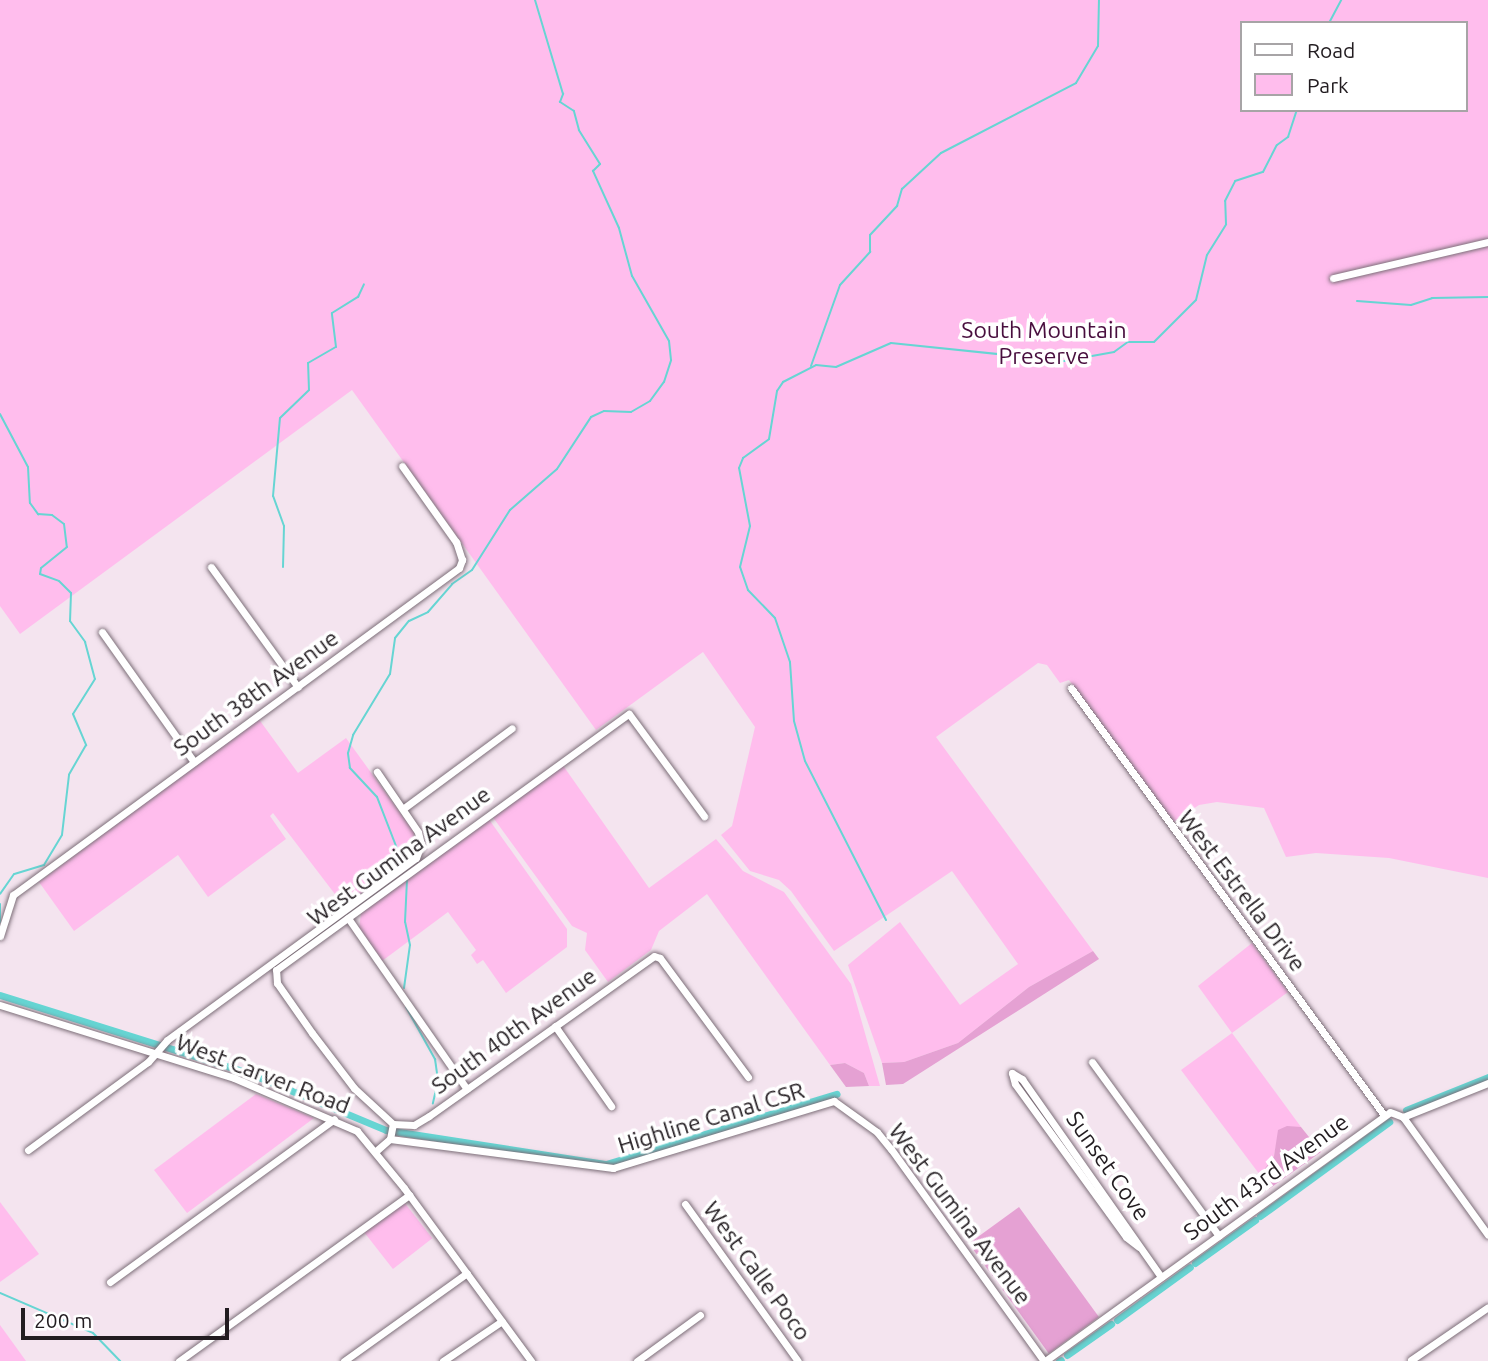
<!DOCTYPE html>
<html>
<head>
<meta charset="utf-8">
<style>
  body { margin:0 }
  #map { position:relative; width:1488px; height:1361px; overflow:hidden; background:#f4e4ef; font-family:Ubuntu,sans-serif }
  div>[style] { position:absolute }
  .green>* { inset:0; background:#ffbded; transform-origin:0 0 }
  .forest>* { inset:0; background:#e5a1d3; transform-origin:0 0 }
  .stream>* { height:2px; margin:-1px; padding:0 1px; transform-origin:1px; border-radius:1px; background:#66d5d3 }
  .canal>* { height:7px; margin:-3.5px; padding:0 3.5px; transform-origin:3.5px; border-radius:3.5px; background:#66d5d3 }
  .roads { filter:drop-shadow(0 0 2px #7d6f79) drop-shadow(0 0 2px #7d6f79) }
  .street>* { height:7px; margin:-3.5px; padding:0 3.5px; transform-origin:3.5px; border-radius:3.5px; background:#fff }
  span { translate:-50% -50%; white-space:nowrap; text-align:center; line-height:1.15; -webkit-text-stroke:7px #fff; paint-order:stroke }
  .park-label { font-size:23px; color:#480e3e }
  .street-label { font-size:23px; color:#221c20 }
  .legend { position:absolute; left:1240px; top:21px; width:228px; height:91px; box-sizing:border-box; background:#fff; border:2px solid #a7a4a6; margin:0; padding:9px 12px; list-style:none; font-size:21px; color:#221c20 }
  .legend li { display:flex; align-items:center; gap:14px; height:35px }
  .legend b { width:35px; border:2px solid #a7a4a6 }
  .scale { position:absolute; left:21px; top:1308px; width:208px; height:32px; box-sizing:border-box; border:4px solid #221c20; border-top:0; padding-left:9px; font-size:21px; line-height:24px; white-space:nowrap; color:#221c20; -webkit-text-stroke:5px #fff; paint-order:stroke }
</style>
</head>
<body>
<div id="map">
  <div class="green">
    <i style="clip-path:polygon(evenodd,0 0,1488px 0,1488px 878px,1389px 858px,1316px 853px,1286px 857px,1264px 808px,1217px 802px,1199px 805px,1172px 823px,1069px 680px,1060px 683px,1047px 665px,1038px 663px,936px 737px,1093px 951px,1029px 987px,958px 1043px,904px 1062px,882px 1063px,848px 965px,900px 922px,960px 1005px,1018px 964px,952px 871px,834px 951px,791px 891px,779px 880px,750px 871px,721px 835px,732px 826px,755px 727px,703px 652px,596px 730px,352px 390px,20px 634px,0 606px,0 0,1241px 23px,1465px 23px,1465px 110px,1241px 110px,1241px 23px)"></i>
    <i style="clip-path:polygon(258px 718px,298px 773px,346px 738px,414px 832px,412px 857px,344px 906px,273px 813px,270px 816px,286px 839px,208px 897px,178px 855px,74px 931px,39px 882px)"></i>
    <i style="clip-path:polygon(562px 764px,649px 888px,716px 839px,743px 871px,784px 892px,851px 984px,880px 1086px,869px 1086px,864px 1073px,845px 1063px,830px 1065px,707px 894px,659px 931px,651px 950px,608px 982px,585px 950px,587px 933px,572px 926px,492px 816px)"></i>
    <i style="clip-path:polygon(488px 818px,567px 929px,567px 947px,506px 993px,483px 960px,477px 964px,471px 955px,476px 950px,448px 912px,382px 961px,359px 929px,361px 913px)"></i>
    <i style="clip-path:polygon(1252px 943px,1288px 992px,1232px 1033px,1301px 1127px,1279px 1130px,1274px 1156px,1260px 1175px,1181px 1070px,1232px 1033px,1198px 986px)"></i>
    <i style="clip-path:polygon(256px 1094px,314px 1118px,187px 1213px,154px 1170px)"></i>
    <i style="clip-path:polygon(0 1202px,39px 1254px,0 1282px)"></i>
    <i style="left:404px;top:1202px;width:46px;height:50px;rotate:52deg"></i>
    <i style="clip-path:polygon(0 1325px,26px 1361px,0 1361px)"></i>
  </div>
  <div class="forest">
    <i style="clip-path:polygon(1093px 951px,1099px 959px,903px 1084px,886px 1085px,882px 1063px,904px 1062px,958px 1043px,1029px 987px)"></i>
    <i style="clip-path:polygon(845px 1063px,864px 1073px,869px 1086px,846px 1087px,830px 1065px)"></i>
    <i style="clip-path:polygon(1287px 1126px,1301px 1127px,1321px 1152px,1269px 1189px,1260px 1175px,1274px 1156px,1278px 1130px)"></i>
    <i style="left:1019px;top:1207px;width:136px;height:62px;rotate:54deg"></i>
  </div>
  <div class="stream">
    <i style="left:1329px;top:23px;width:26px;rotate:-62deg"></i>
    <i style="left:1357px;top:301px;width:54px;rotate:4.2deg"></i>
    <i style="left:1411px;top:305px;width:22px;rotate:-18deg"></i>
    <i style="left:1432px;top:298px;width:56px;rotate:-1deg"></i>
    <i style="left:811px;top:366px;width:86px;rotate:-70.3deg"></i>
    <i style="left:840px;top:285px;width:45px;rotate:-47.7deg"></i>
    <i style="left:870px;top:252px;width:17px;rotate:-90deg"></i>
    <i style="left:870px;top:235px;width:40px;rotate:-47deg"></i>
    <i style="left:897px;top:206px;width:18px;rotate:-74deg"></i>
    <i style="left:902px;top:189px;width:53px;rotate:-42.7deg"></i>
    <i style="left:941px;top:153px;width:152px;rotate:-27.4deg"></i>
    <i style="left:1076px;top:83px;width:43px;rotate:-59.3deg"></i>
    <i style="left:1098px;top:46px;width:46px;rotate:-88.8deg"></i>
    <i style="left:0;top:414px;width:60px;rotate:62.2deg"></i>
    <i style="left:28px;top:467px;width:36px;rotate:87deg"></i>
    <i style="left:30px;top:503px;width:14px;rotate:54deg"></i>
    <i style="left:38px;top:514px;width:14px;rotate:4deg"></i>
    <i style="left:52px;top:515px;width:15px;rotate:37deg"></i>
    <i style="left:64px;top:524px;width:23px;rotate:83deg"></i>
    <i style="left:67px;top:547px;width:33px;rotate:141deg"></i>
    <i style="left:41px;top:568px;width:6px;rotate:99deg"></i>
    <i style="left:40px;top:574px;width:20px;rotate:20deg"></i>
    <i style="left:59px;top:581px;width:17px;rotate:45deg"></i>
    <i style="left:71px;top:593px;width:28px;rotate:92deg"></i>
    <i style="left:70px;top:621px;width:26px;rotate:54deg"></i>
    <i style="left:85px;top:642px;width:38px;rotate:75deg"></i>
    <i style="left:95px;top:679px;width:41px;rotate:122.2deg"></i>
    <i style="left:73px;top:714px;width:34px;rotate:67deg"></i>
    <i style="left:86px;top:745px;width:34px;rotate:120deg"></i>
    <i style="left:69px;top:775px;width:60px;rotate:96.7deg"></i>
    <i style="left:62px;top:835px;width:35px;rotate:121deg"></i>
    <i style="left:44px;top:865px;width:31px;rotate:163deg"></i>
    <i style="left:14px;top:874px;width:24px;rotate:125deg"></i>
    <i style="left:283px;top:567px;width:41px;rotate:-88.6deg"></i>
    <i style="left:284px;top:526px;width:32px;rotate:-110deg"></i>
    <i style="left:273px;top:496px;width:78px;rotate:-84.9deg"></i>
    <i style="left:280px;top:418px;width:40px;rotate:-44deg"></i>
    <i style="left:309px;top:390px;width:27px;rotate:-92deg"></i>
    <i style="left:308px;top:363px;width:32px;rotate:-30deg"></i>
    <i style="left:336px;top:347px;width:34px;rotate:-97deg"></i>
    <i style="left:332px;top:313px;width:31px;rotate:-32deg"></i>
    <i style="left:358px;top:297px;width:14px;rotate:-65deg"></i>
    <i style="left:403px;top:864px;width:72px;rotate:-111.2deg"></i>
    <i style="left:377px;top:797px;width:40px;rotate:-133deg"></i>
    <i style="left:350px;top:768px;width:15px;rotate:-98deg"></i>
    <i style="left:348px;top:753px;width:19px;rotate:-74deg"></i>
    <i style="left:353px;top:735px;width:71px;rotate:-58.8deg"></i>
    <i style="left:390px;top:674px;width:36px;rotate:-82deg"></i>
    <i style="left:395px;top:638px;width:22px;rotate:-51deg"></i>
    <i style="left:409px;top:621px;width:21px;rotate:-25deg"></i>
    <i style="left:428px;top:612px;width:37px;rotate:-49deg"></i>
    <i style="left:452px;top:584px;width:24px;rotate:-35deg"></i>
    <i style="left:472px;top:570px;width:71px;rotate:-57.7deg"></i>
    <i style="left:510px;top:510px;width:62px;rotate:-41.1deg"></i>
    <i style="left:557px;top:469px;width:62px;rotate:-56.8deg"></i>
    <i style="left:591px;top:417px;width:14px;rotate:-25deg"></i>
    <i style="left:604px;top:411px;width:27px;rotate:2deg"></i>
    <i style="left:631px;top:412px;width:22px;rotate:-30deg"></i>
    <i style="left:650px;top:401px;width:24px;rotate:-54deg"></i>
    <i style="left:664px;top:382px;width:23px;rotate:-72deg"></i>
    <i style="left:671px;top:360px;width:19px;rotate:-96deg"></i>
    <i style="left:669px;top:341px;width:75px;rotate:-119.6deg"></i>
    <i style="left:632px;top:276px;width:50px;rotate:-105.2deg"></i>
    <i style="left:619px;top:228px;width:63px;rotate:-114.5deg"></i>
    <i style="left:593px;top:171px;width:10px;rotate:-45deg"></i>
    <i style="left:600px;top:164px;width:40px;rotate:-122deg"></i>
    <i style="left:579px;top:130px;width:20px;rotate:-105deg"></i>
    <i style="left:574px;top:111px;width:17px;rotate:-147deg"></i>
    <i style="left:560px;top:102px;width:9px;rotate:-69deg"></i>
    <i style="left:563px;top:94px;width:98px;rotate:-106.6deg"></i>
    <i style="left:0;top:904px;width:18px;rotate:90deg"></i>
    <i style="left:886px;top:920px;width:178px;rotate:-117deg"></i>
    <i style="left:805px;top:761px;width:41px;rotate:-105.4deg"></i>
    <i style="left:794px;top:721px;width:59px;rotate:-93.9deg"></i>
    <i style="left:790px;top:662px;width:46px;rotate:-108.8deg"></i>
    <i style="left:775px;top:618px;width:39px;rotate:-134deg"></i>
    <i style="left:748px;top:590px;width:24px;rotate:-109deg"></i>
    <i style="left:740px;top:567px;width:42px;rotate:-76.3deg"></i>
    <i style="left:750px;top:526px;width:59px;rotate:-100.7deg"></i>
    <i style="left:739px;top:468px;width:11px;rotate:-68deg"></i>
    <i style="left:743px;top:458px;width:32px;rotate:-36deg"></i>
    <i style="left:769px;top:439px;width:49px;rotate:-80.5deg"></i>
    <i style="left:777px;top:391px;width:11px;rotate:-56deg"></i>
    <i style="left:783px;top:382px;width:37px;rotate:-27deg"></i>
    <i style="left:816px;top:365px;width:20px;rotate:6deg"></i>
    <i style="left:836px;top:367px;width:60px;rotate:-23.6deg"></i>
    <i style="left:891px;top:343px;width:174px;rotate:5.9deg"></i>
    <i style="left:1064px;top:361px;width:51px;rotate:-10.2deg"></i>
    <i style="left:1114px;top:352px;width:17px;rotate:-36deg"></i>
    <i style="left:1128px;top:342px;width:26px"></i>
    <i style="left:1154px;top:342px;width:59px;rotate:-45deg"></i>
    <i style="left:1196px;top:300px;width:46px;rotate:-76.3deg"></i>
    <i style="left:1207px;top:255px;width:36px;rotate:-58deg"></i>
    <i style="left:1226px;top:224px;width:23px;rotate:-92deg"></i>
    <i style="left:1225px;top:201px;width:22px;rotate:-63deg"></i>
    <i style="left:1235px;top:181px;width:29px;rotate:-18deg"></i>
    <i style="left:1263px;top:172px;width:30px;rotate:-63deg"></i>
    <i style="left:1277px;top:145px;width:14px;rotate:-36deg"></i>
    <i style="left:1288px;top:137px;width:28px;rotate:-72deg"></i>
    <i style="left:404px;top:988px;width:43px;rotate:-82.1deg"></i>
    <i style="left:410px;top:945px;width:24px;rotate:-102deg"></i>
    <i style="left:405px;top:922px;width:42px;rotate:-87.3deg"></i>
    <i style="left:406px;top:1007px;width:60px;rotate:60.9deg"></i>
    <i style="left:435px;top:1059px;width:22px;rotate:82deg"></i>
    <i style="left:438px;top:1081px;width:23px;rotate:103deg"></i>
    <i style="left:0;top:1293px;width:101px;rotate:23.3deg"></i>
    <i style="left:93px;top:1333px;width:39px;rotate:46deg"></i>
  </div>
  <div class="canal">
    <i style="left:0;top:995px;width:261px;rotate:17.4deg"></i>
    <i style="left:249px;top:1073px;width:148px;rotate:22.6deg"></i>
    <i style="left:386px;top:1130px;width:223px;rotate:8.8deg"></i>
    <i style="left:606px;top:1164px;width:241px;rotate:-16.9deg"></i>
    <i style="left:1406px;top:1110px;width:88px;rotate:-21.9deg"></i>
    <i style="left:1260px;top:1216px;width:160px;rotate:-36.1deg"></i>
    <i style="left:1195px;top:1263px;width:74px;rotate:-35.6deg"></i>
    <i style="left:1117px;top:1320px;width:90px;rotate:-36deg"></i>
    <i style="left:1067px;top:1355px;width:54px;rotate:-35.2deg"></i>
    <i style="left:1059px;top:1361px;width:2px;rotate:-27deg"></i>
  </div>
  <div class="roads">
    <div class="street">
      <i style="left:1333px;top:278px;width:159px;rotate:-13.1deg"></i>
      <i style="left:211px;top:567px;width:148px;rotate:54.1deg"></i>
      <i style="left:102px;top:632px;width:159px;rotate:54.7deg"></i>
      <i style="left:1071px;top:688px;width:529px;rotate:53.76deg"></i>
      <i style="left:404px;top:808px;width:134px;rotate:-36.5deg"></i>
      <i style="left:348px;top:918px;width:208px;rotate:55.2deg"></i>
      <i style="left:0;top:936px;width:43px;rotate:-72.4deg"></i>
      <i style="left:13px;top:895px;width:553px;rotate:-36.25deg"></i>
      <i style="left:459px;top:568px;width:9px;rotate:-69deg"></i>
      <i style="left:462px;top:560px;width:19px;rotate:-108deg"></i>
      <i style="left:456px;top:542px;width:93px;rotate:-125.4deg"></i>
      <i style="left:0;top:1005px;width:245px;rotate:17.3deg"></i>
      <i style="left:234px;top:1078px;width:134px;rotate:23.3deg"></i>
      <i style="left:357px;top:1131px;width:74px;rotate:50.5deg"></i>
      <i style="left:404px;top:1188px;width:215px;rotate:53.7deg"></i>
      <i style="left:555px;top:1026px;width:98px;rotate:55deg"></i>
      <i style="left:1092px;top:1062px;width:215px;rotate:53.9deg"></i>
      <i style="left:1012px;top:1073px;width:12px;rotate:31deg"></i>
      <i style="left:1022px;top:1079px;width:242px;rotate:54.9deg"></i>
      <i style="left:1012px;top:1073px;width:11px;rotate:75deg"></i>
      <i style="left:1015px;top:1084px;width:189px;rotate:54deg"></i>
      <i style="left:1126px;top:1237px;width:16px;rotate:38deg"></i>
      <i style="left:1403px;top:1117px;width:92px;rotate:-21.8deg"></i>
      <i style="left:393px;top:1124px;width:21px;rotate:3deg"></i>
      <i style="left:414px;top:1125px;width:17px;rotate:-31deg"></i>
      <i style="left:429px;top:1116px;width:276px;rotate:-35.4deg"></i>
      <i style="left:654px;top:956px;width:6px;rotate:18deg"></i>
      <i style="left:660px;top:958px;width:148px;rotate:53.5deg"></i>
      <i style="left:390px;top:1139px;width:225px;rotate:7.4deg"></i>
      <i style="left:613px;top:1168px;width:231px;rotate:-16.9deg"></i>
      <i style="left:834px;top:1101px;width:53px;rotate:35.8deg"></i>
      <i style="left:877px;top:1132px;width:22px;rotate:51deg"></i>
      <i style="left:891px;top:1149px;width:261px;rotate:54.2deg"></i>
      <i style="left:28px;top:1150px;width:149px;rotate:-36.3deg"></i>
      <i style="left:148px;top:1062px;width:29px;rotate:-49deg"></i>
      <i style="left:167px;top:1040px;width:308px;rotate:-36.2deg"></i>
      <i style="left:416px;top:858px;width:15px;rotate:-70deg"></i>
      <i style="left:421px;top:844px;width:12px;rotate:-104deg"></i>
      <i style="left:418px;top:832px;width:73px;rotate:-124.3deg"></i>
      <i style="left:376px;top:1151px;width:18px;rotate:-41deg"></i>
      <i style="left:390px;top:1139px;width:15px;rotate:-79deg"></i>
      <i style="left:393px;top:1124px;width:53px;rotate:-137.3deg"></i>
      <i style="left:354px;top:1088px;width:69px;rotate:-127.4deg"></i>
      <i style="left:312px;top:1033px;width:61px;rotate:-125deg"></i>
      <i style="left:277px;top:983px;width:13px;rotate:-94deg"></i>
      <i style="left:276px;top:970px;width:436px;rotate:-36deg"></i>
      <i style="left:629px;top:714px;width:127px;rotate:53.7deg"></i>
      <i style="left:685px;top:1204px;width:193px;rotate:54.3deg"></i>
      <i style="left:110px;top:1282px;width:277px;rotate:-36deg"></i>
      <i style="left:1411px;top:1360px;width:93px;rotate:-34.5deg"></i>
      <i style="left:179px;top:1361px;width:284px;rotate:-35.8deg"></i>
      <i style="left:344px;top:1361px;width:151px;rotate:-35.6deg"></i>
      <i style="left:443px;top:1361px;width:71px;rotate:-34.1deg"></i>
      <i style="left:637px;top:1361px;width:78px;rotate:-36.1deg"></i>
      <i style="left:1045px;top:1361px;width:425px;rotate:-35.8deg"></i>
      <i style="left:1390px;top:1112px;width:14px;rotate:21deg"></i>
      <i style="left:1403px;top:1117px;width:145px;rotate:54.2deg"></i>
    </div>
  </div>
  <div class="park-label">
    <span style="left:1044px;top:343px">South Mountain<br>Preserve</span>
  </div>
  <div class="street-label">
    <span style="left:256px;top:693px;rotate:-36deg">South 38th Avenue</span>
    <span style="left:399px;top:856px;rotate:-36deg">West Gumina Avenue</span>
    <span style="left:1242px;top:891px;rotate:53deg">West Estrella Drive</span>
    <span style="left:514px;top:1031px;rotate:-36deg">South 40th Avenue</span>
    <span style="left:263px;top:1074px;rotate:21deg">West Carver Road</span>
    <span style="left:711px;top:1118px;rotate:-17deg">Highline Canal CSR</span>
    <span style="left:1108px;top:1166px;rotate:55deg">Sunset Cove</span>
    <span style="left:1266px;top:1177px;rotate:-36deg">South 43rd Avenue</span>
    <span style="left:960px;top:1214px;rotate:53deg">West Gumina Avenue</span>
    <span style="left:757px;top:1271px;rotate:54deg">West Calle Poco</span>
  </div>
  <ul class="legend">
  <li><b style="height:9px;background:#fff"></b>Road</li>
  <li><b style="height:19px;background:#ffbded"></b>Park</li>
  </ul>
  <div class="scale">200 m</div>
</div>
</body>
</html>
